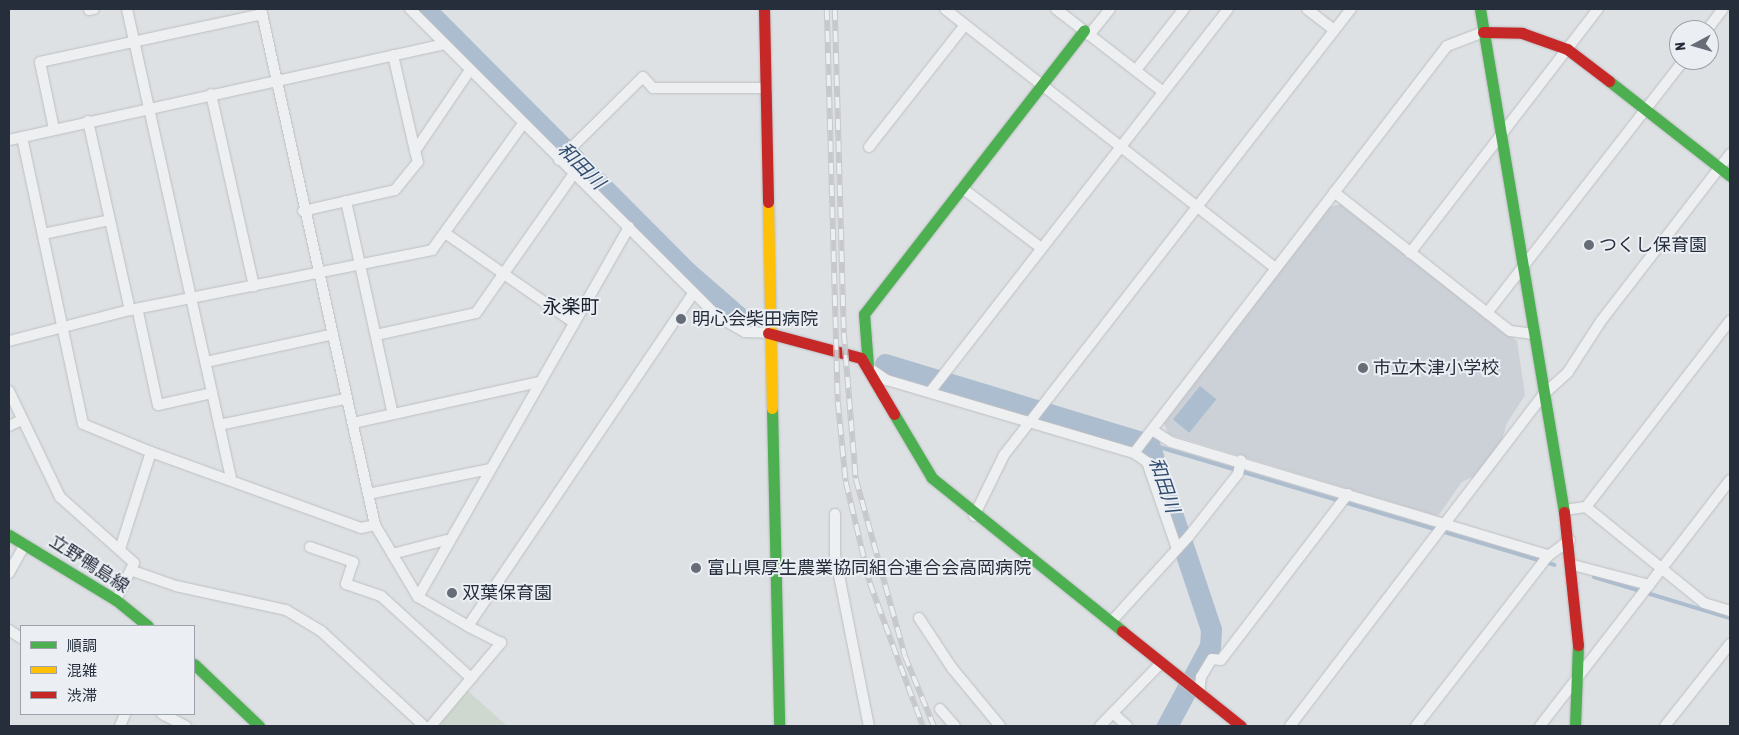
<!DOCTYPE html>
<html>
<head>
<meta charset="utf-8">
<style>
  body { margin:0 }
  #map { position:relative; width:1739px; height:735px; overflow:hidden; background:#dee1e4; font-family:"Asap Condensed","Noto Sans JP",sans-serif }
  div>[style] { position:absolute }
  .built>* { inset:0; background:#ccd0d7 }
  .green>* { inset:0; background:#cfd8cf }
  .water>* { inset:0; background:#acbdcf; transform-origin:0 0 }
  .stream>* { height:4px; margin:-2px; padding:0 2px; transform-origin:2px; border-radius:2px; background:#acbdcf }
  .river>* { height:21px; margin:-10.5px; padding:0 10.5px; transform-origin:10.5px; border-radius:10.5px; background:#acbdcf }
  .roads { filter:drop-shadow(0 0 1px #bdbfc2) drop-shadow(0 0 1px #bdbfc2) }
  .street>* { height:10px; margin:-5px; padding:0 5px; transform-origin:5px; border-radius:5px; background:#edeff0 }
  .fast>* { height:11px; margin:-5.5px; padding:0 5.5px; transform-origin:5.5px; border-radius:5.5px; background:#4caf50 }
  .slow>* { height:11px; margin:-5.5px; padding:0 5.5px; transform-origin:5.5px; border-radius:5.5px; background:#ffc107 }
  .jam>* { height:11px; margin:-5.5px; padding:0 5.5px; transform-origin:5.5px; border-radius:5.5px; background:#c62828 }
  .rail>* { height:5.5px; margin-top:-2.75px; transform-origin:0; background:repeating-linear-gradient(90deg,#ebeff4 0 11px,#c7c8cb 0 22px); box-sizing:border-box; border-block:1px solid #c7c8cb }
  .dots>* { width:14px; height:14px; translate:-50% -50%; box-sizing:border-box; border:2px solid #ebeff4; border-radius:50% }
  span { translate:-50% -50%; white-space:nowrap; text-align:center; line-height:1.15; -webkit-text-stroke:4px #ebeff4; paint-order:stroke }
  .poi-label { font-size:18px; color:#262e3c }
  .left { translate:0 -50%; text-align:left }
  .street-label { font-size:18px; color:#262e3c }
  .water-label { font-size:19px; color:#314d6f; font-style:italic }
  .neighbourhood-label { font-size:19px; color:#181f2c }
  .frame { position:absolute; inset:0; border:10px solid #262e3c; pointer-events:none }
  .legend { position:absolute; left:20px; top:625px; width:175px; height:90px; box-sizing:border-box; background:#ebeff4; border:1px solid #9ca2aa; margin:0; padding:6px 9px; list-style:none; font-size:15px; color:#262e3c }
  .legend li { display:flex; align-items:center; gap:10px; height:25px }
  .legend b { width:25px; border:1px solid #9ca2aa }
  .north { position:absolute; left:1669px; top:20px; width:50px; height:50px; box-sizing:border-box; background:#ebeff4; border:1px solid #9ca2aa; border-radius:50%; rotate:264deg; font-size:14px; font-weight:700; line-height:20px; text-align:center; color:#262e3c }
  .north::after { content:''; display:block; margin:auto; width:18px; height:22px; background:#666d77; clip-path:polygon(50% 0,100% 100%,50% 72%,0 100%) }
</style>
</head>
<body>
<div id="map">
  <div class="built">
    <i style="clip-path:polygon(1341px 204px,1517px 341px,1525px 395px,1507px 423px,1499px 449px,1481px 473px,1462px 482px,1438px 516px,1168px 434px,1164px 423px,1329px 207px)"></i>
  </div>
  <div class="green">
    <i style="clip-path:polygon(467px 690px,507px 726px,437px 725px)"></i>
  </div>
  <div class="water">
    <i style="left:1200px;top:386px;width:21px;height:43px;rotate:39deg"></i>
  </div>
  <div class="stream">
    <i style="left:1149px;top:444px;width:423px;rotate:16.6deg"></i>
    <i style="left:1594px;top:577px;width:142px;rotate:16.8deg"></i>
  </div>
  <div class="river">
    <i style="left:425px;top:9px;width:371px;rotate:45.1deg"></i>
    <i style="left:687px;top:272px;width:72px;rotate:41deg"></i>
    <i style="left:885px;top:364px;width:276px;rotate:16.9deg"></i>
    <i style="left:1149px;top:444px;width:195px;rotate:71.5deg"></i>
    <i style="left:1211px;top:629px;width:17px;rotate:93deg"></i>
    <i style="left:1210px;top:646px;width:91px;rotate:118.3deg"></i>
  </div>
  <div class="roads">
    <div class="street">
      <i style="left:127px;top:9px;width:482px;rotate:77.5deg"></i>
      <i style="left:261px;top:9px;width:528px;rotate:77.54deg"></i>
      <i style="left:375px;top:525px;width:84px;rotate:59.2deg"></i>
      <i style="left:418px;top:597px;width:58px;rotate:30.1deg"></i>
      <i style="left:410px;top:9px;width:436px;rotate:45deg"></i>
      <i style="left:718px;top:317px;width:31px;rotate:29deg"></i>
      <i style="left:745px;top:332px;width:23px;rotate:2deg"></i>
      <i style="left:945px;top:9px;width:420px;rotate:38.1deg"></i>
      <i style="left:1056px;top:9px;width:134px;rotate:37.7deg"></i>
      <i style="left:1307px;top:9px;width:34px;rotate:38deg"></i>
      <i style="left:89px;top:10px;width:5px;rotate:-11deg"></i>
      <i style="left:1707px;top:30px;width:26px;rotate:-53deg"></i>
      <i style="left:1089px;top:35px;width:33px;rotate:-51deg"></i>
      <i style="left:393px;top:55px;width:98px;rotate:77.1deg"></i>
      <i style="left:1136px;top:70px;width:78px;rotate:-51.8deg"></i>
      <i style="left:211px;top:94px;width:197px;rotate:77.4deg"></i>
      <i style="left:88px;top:121px;width:194px;rotate:77.5deg"></i>
      <i style="left:54px;top:129px;width:68px;rotate:-101.8deg"></i>
      <i style="left:40px;top:62px;width:227px;rotate:-12.2deg"></i>
      <i style="left:22px;top:137px;width:293px;rotate:78deg"></i>
      <i style="left:83px;top:424px;width:74px;rotate:22.4deg"></i>
      <i style="left:9px;top:140px;width:446px;rotate:-12.4deg"></i>
      <i style="left:869px;top:147px;width:155px;rotate:-51.8deg"></i>
      <i style="left:559px;top:160px;width:118px;rotate:-44.7deg"></i>
      <i style="left:643px;top:77px;width:15px;rotate:48deg"></i>
      <i style="left:653px;top:88px;width:114px"></i>
      <i style="left:962px;top:188px;width:99px;rotate:37.2deg"></i>
      <i style="left:1334px;top:192px;width:224px;rotate:38.3deg"></i>
      <i style="left:1510px;top:331px;width:24px;rotate:7deg"></i>
      <i style="left:346px;top:201px;width:218px;rotate:77.6deg"></i>
      <i style="left:303px;top:211px;width:94px;rotate:-12.9deg"></i>
      <i style="left:395px;top:190px;width:36px;rotate:-51deg"></i>
      <i style="left:418px;top:162px;width:11px;rotate:-105deg"></i>
      <i style="left:415px;top:151px;width:98px;rotate:-55.8deg"></i>
      <i style="left:445px;top:233px;width:156px;rotate:34.8deg"></i>
      <i style="left:43px;top:234px;width:68px;rotate:-11.8deg"></i>
      <i style="left:1410px;top:253px;width:308px;rotate:-52.4deg"></i>
      <i style="left:138px;top:312px;width:95px;rotate:77.9deg"></i>
      <i style="left:158px;top:405px;width:55px;rotate:-12.5deg"></i>
      <i style="left:1487px;top:313px;width:321px;rotate:-52.1deg"></i>
      <i style="left:376px;top:335px;width:102px;rotate:-12.4deg"></i>
      <i style="left:476px;top:313px;width:169px;rotate:-54.9deg"></i>
      <i style="left:9px;top:341px;width:125px;rotate:-14.4deg"></i>
      <i style="left:130px;top:310px;width:308px;rotate:-11.2deg"></i>
      <i style="left:432px;top:250px;width:155px;rotate:-54.2deg"></i>
      <i style="left:206px;top:362px;width:127px;rotate:-12.3deg"></i>
      <i style="left:869px;top:368px;width:22px;rotate:34deg"></i>
      <i style="left:887px;top:380px;width:258px;rotate:16.5deg"></i>
      <i style="left:1134px;top:453px;width:16px;rotate:35deg"></i>
      <i style="left:1147px;top:462px;width:92px;rotate:71deg"></i>
      <i style="left:9px;top:391px;width:118px;rotate:64.3deg"></i>
      <i style="left:60px;top:497px;width:99px;rotate:41.7deg"></i>
      <i style="left:134px;top:563px;width:41px;rotate:115.9deg"></i>
      <i style="left:930px;top:392px;width:485px;rotate:-52.1deg"></i>
      <i style="left:353px;top:423px;width:190px;rotate:-12.4deg"></i>
      <i style="left:219px;top:425px;width:129px;rotate:-11.7deg"></i>
      <i style="left:9px;top:426px;width:14px;rotate:-25deg"></i>
      <i style="left:1152px;top:430px;width:22px;rotate:32deg"></i>
      <i style="left:1171px;top:442px;width:394px;rotate:16.7deg"></i>
      <i style="left:1134px;top:453px;width:513px;rotate:-52.44deg"></i>
      <i style="left:1447px;top:46px;width:39px;rotate:-21deg"></i>
      <i style="left:368px;top:494px;width:125px;rotate:-11.6deg"></i>
      <i style="left:1586px;top:507px;width:152px;rotate:39.1deg"></i>
      <i style="left:1704px;top:603px;width:27px;rotate:17deg"></i>
      <i style="left:1564px;top:510px;width:22px;rotate:-8deg"></i>
      <i style="left:1586px;top:507px;width:235px;rotate:-52.3deg"></i>
      <i style="left:835px;top:514px;width:41px;rotate:90deg"></i>
      <i style="left:835px;top:555px;width:174px;rotate:78.8deg"></i>
      <i style="left:974px;top:516px;width:68px;rotate:-63.8deg"></i>
      <i style="left:1004px;top:455px;width:565px;rotate:-52.12deg"></i>
      <i style="left:310px;top:547px;width:46px;rotate:19.2deg"></i>
      <i style="left:353px;top:562px;width:23px;rotate:108deg"></i>
      <i style="left:346px;top:584px;width:37px;rotate:19deg"></i>
      <i style="left:381px;top:596px;width:122px;rotate:42.3deg"></i>
      <i style="left:120px;top:549px;width:102px;rotate:-72.3deg"></i>
      <i style="left:151px;top:452px;width:223px;rotate:19.9deg"></i>
      <i style="left:361px;top:528px;width:14px;rotate:-12deg"></i>
      <i style="left:392px;top:554px;width:56px;rotate:-14.5deg"></i>
      <i style="left:1573px;top:565px;width:79px;rotate:14.7deg"></i>
      <i style="left:133px;top:571px;width:46px;rotate:19.2deg"></i>
      <i style="left:176px;top:586px;width:113px;rotate:12.3deg"></i>
      <i style="left:286px;top:610px;width:41px;rotate:31deg"></i>
      <i style="left:321px;top:631px;width:140px;rotate:42.7deg"></i>
      <i style="left:9px;top:573px;width:33px;rotate:-61deg"></i>
      <i style="left:418px;top:597px;width:426px;rotate:-60.3deg"></i>
      <i style="left:919px;top:618px;width:60px;rotate:56.6deg"></i>
      <i style="left:952px;top:668px;width:75px;rotate:50.4deg"></i>
      <i style="left:1111px;top:622px;width:116px;rotate:-47.8deg"></i>
      <i style="left:1189px;top:536px;width:79px;rotate:-51.7deg"></i>
      <i style="left:1238px;top:474px;width:14px;rotate:-78deg"></i>
      <i style="left:9px;top:630px;width:14px;rotate:34deg"></i>
      <i style="left:1199px;top:693px;width:16px;rotate:-83deg"></i>
      <i style="left:1201px;top:677px;width:21px;rotate:-59deg"></i>
      <i style="left:1212px;top:659px;width:9px;rotate:6deg"></i>
      <i style="left:1221px;top:660px;width:209px;rotate:-52.6deg"></i>
      <i style="left:940px;top:709px;width:23px;rotate:49deg"></i>
      <i style="left:162px;top:714px;width:27px;rotate:27deg"></i>
      <i style="left:1114px;top:714px;width:18px;rotate:43deg"></i>
      <i style="left:120px;top:726px;width:13px;rotate:-67deg"></i>
      <i style="left:431px;top:726px;width:109px;rotate:-49.9deg"></i>
      <i style="left:501px;top:643px;width:37px;rotate:-153deg"></i>
      <i style="left:468px;top:626px;width:401px;rotate:-55.9deg"></i>
      <i style="left:1100px;top:726px;width:86px;rotate:-45.9deg"></i>
      <i style="left:1290px;top:726px;width:419px;rotate:-52.6deg"></i>
      <i style="left:1545px;top:393px;width:31px;rotate:-42deg"></i>
      <i style="left:1568px;top:372px;width:61px;rotate:-57.1deg"></i>
      <i style="left:1601px;top:321px;width:211px;rotate:-52.3deg"></i>
      <i style="left:1416px;top:726px;width:215px;rotate:-52.2deg"></i>
      <i style="left:1548px;top:556px;width:27px;rotate:-36deg"></i>
      <i style="left:1540px;top:726px;width:311px;rotate:-52.3deg"></i>
      <i style="left:1665px;top:726px;width:105px;rotate:-51.6deg"></i>
    </div>
    <div class="fast">
      <i style="left:1480px;top:9px;width:510px;rotate:80.52deg"></i>
      <i style="left:1609px;top:81px;width:154px;rotate:38.1deg"></i>
      <i style="left:868px;top:366px;width:52px;rotate:-94.4deg"></i>
      <i style="left:864px;top:314px;width:359px;rotate:-52.2deg"></i>
      <i style="left:772px;top:408px;width:318px;rotate:88.7deg"></i>
      <i style="left:894px;top:414px;width:74px;rotate:59.3deg"></i>
      <i style="left:932px;top:478px;width:244px;rotate:38.8deg"></i>
      <i style="left:9px;top:535px;width:125px;rotate:31.3deg"></i>
      <i style="left:116px;top:600px;width:41px;rotate:39.1deg"></i>
      <i style="left:194px;top:664px;width:90px;rotate:43.6deg"></i>
      <i style="left:1575px;top:726px;width:81px;rotate:-87.9deg"></i>
    </div>
    <div class="slow">
      <i style="left:768px;top:202px;width:206px;rotate:88.9deg"></i>
    </div>
    <div class="jam">
      <i style="left:764px;top:9px;width:193px;rotate:88.8deg"></i>
      <i style="left:1483px;top:32px;width:39px;rotate:1deg"></i>
      <i style="left:1522px;top:33px;width:48px;rotate:19.6deg"></i>
      <i style="left:1567px;top:49px;width:53px;rotate:37.3deg"></i>
      <i style="left:768px;top:333px;width:96px;rotate:15deg"></i>
      <i style="left:861px;top:358px;width:65px;rotate:59.5deg"></i>
      <i style="left:1564px;top:512px;width:134px;rotate:84deg"></i>
      <i style="left:1122px;top:631px;width:152px;rotate:38.6deg"></i>
    </div>
  </div>
  <div class="rail">
    <i style="left:827px;top:9px;width:393px;rotate:88.4deg"></i>
    <i style="left:838px;top:402px;width:80px;rotate:84.3deg"></i>
    <i style="left:846px;top:482px;width:104px;rotate:76.6deg"></i>
    <i style="left:870px;top:583px;width:153px;rotate:69.7deg"></i>
    <i style="left:835px;top:9px;width:324px;rotate:88.4deg"></i>
    <i style="left:844px;top:333px;width:146px;rotate:85.3deg"></i>
    <i style="left:856px;top:479px;width:184px;rotate:74.5deg"></i>
    <i style="left:905px;top:656px;width:76px;rotate:67.5deg"></i>
  </div>
  <div class="dots">
    <i style="left:1589px;top:245px;background:#666d77"></i>
    <i style="left:681px;top:319px;background:#666d77"></i>
    <i style="left:1363px;top:368px;background:#666d77"></i>
    <i style="left:696px;top:568px;background:#666d77"></i>
    <i style="left:452px;top:593px;background:#666d77"></i>
  </div>
  <div class="poi-label">
    <span class="left" style="left:1599px;top:245px">つくし保育園</span>
    <span class="left" style="left:692px;top:319px">明心会柴田病院</span>
    <span class="left" style="left:1373px;top:368px">市立木津小学校</span>
    <span class="left" style="left:707px;top:568px">富山県厚生農業協同組合連合会高岡病院</span>
    <span class="left" style="left:462px;top:593px">双葉保育園</span>
  </div>
  <div class="street-label">
    <span style="left:89px;top:564px;rotate:33deg">立野鴨島線</span>
  </div>
  <div class="water-label">
    <span style="left:581px;top:166px;rotate:45deg">和田川</span>
    <span style="left:1164px;top:485px;rotate:71deg">和田川</span>
  </div>
  <div class="neighbourhood-label">
    <span style="left:571px;top:307px">永楽町</span>
  </div>
  <div class="frame"></div>
  <ul class="legend">
  <li><b style="height:6px;background:#4caf50"></b>順調</li>
  <li><b style="height:6px;background:#ffc107"></b>混雑</li>
  <li><b style="height:6px;background:#c62828"></b>渋滞</li>
  </ul>
  <div class="north">N</div>
</div>
</body>
</html>
